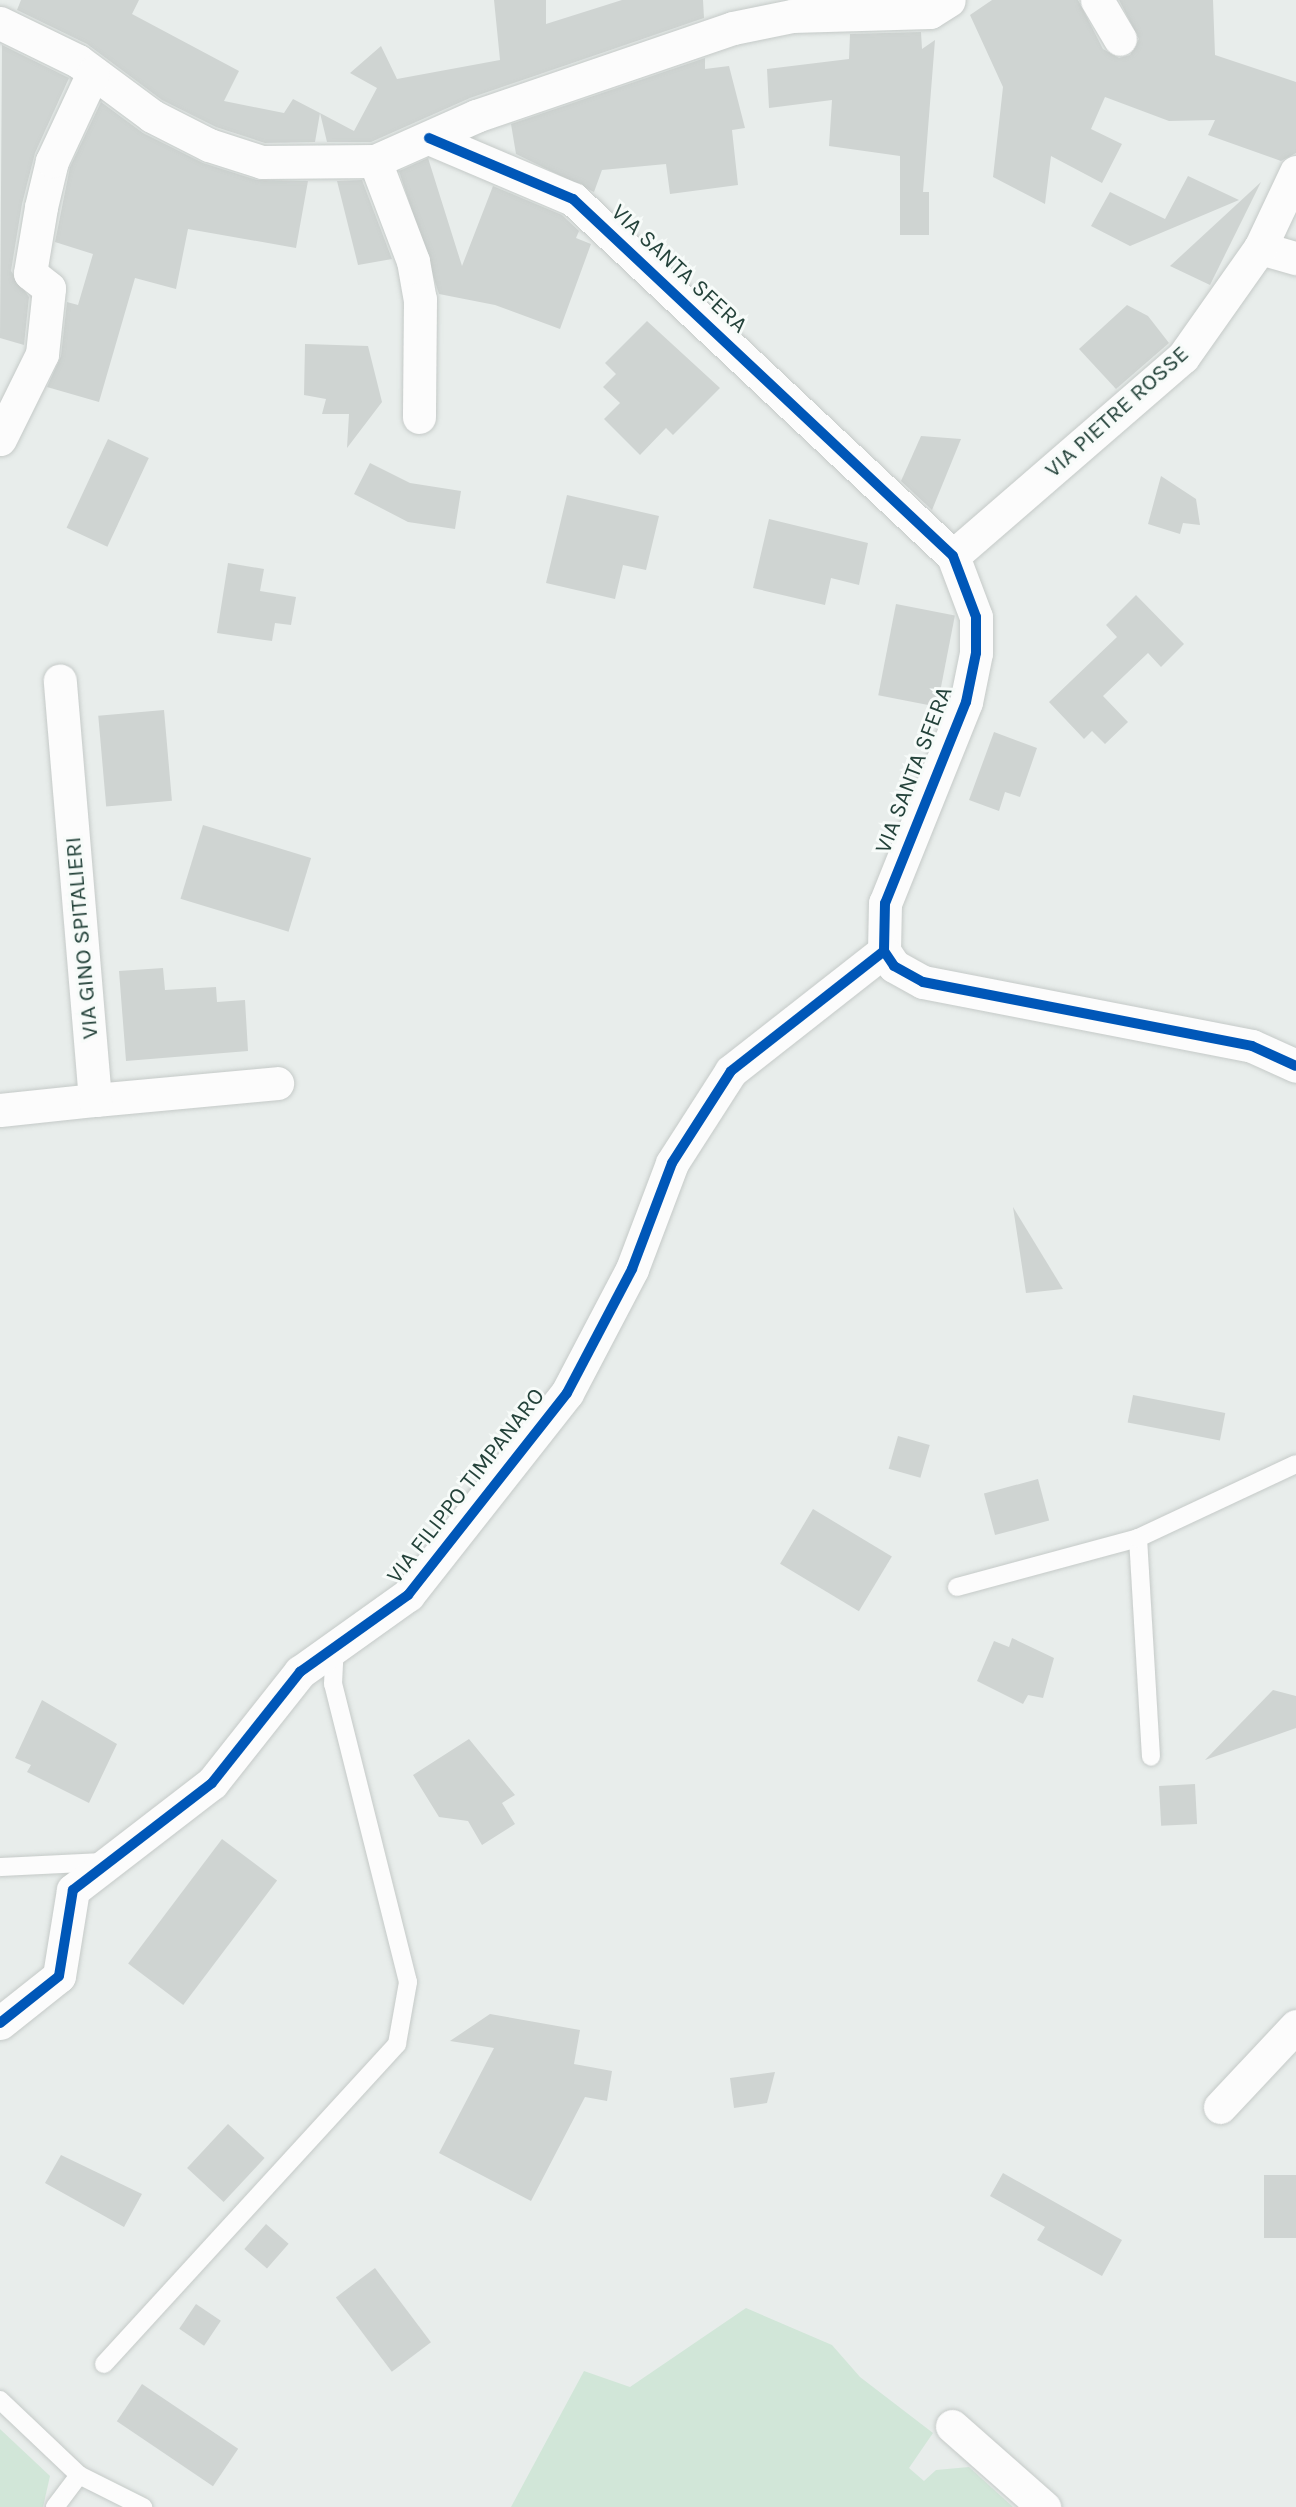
<!DOCTYPE html>
<html>
<head>
<meta charset="utf-8">
<style>
  body { margin:0 }
  #map { position:relative; width:1296px; height:2507px; overflow:hidden; background:#e8edeb; font-family:Karla,sans-serif }
  div>[style] { position:absolute }
  .green>* { inset:0; background:#d1e6d8 }
  .building>* { inset:0; background:#cfd4d2; transform-origin:0 0 }
  .roads { filter:drop-shadow(0 0 2px #c5cac8) drop-shadow(0 0 2px #c5cac8) }
  .service>* { height:18px; margin:-9px; padding:0 9px; transform-origin:9px; border-radius:9px; background:#fcfcfc }
  .minor>* { height:33px; margin:-16.5px; padding:0 16.5px; transform-origin:16.5px; border-radius:16.5px; background:#fcfcfc }
  .cycleway>* { height:10px; margin:-5px; padding:0 5px; transform-origin:5px; border-radius:5px; background:#0057b8 }
  span { translate:-50% -50%; white-space:nowrap; text-align:center; line-height:1.15; -webkit-text-stroke:6px #f7fbf9; paint-order:stroke }
  .street-label { font-size:23px; color:#24423a }
</style>
</head>
<body>
<div id="map">
  <div class="green">
    <i style="clip-path:polygon(746px 2308px,832px 2345px,860px 2377px,933px 2433px,909px 2468px,924px 2481px,936px 2470px,969px 2467px,1013px 2507px,511px 2507px,584px 2371px,630px 2387px)"></i>
    <i style="clip-path:polygon(0 2429px,50px 2476px,43px 2507px,0 2507px)"></i>
  </div>
  <div class="building">
    <i style="clip-path:polygon(21px 0,139px 0,132px 14px,239px 71px,224px 101px,284px 113px,293px 99px,320px 113px,315px 142px,265px 143px,216px 127px,162px 100px,87px 44px,17px 10px)"></i>
    <i style="clip-path:polygon(494px 0,546px 0,546px 24px,622px 0,703px 0,704px 18px,470px 98px,371px 142px,327px 142px,320px 113px,354px 131px,377px 88px,350px 73px,381px 46px,397px 79px,500px 60px)"></i>
    <i style="clip-path:polygon(992px 0,1078px 0,1103px 49px,1119px 58px,1130px 55px,1139px 39px,1119px 0,1213px 0,1215px 55px,1296px 82px,1296px 153px,1281px 161px,1208px 135px,1215px 120px,1169px 121px,1105px 97px,1091px 129px,1122px 144px,1102px 183px,1051px 156px,1045px 204px,993px 177px,1003px 87px,970px 15px)"></i>
    <i style="clip-path:polygon(921px 32px,922px 49px,935px 40px,923px 192px,929px 192px,929px 235px,900px 235px,900px 156px,829px 146px,832px 100px,769px 108px,767px 69px,849px 59px,850px 34px)"></i>
    <i style="clip-path:polygon(2px 45px,69px 78px,35px 153px,22px 204px,11px 271px,29px 297px,24px 345px,0 338px)"></i>
    <i style="clip-path:polygon(705px 58px,705px 69px,729px 66px,745px 128px,732px 130px,738px 185px,670px 194px,666px 164px,602px 170px,594px 192px,516px 154px,511px 124px)"></i>
    <i style="clip-path:polygon(101px 102px,143px 133px,203px 163px,257px 180px,308px 181px,296px 248px,188px 229px,176px 289px,135px 278px,99px 402px,47px 387px,61px 356px,67px 302px,78px 305px,93px 254px,55px 242px,70px 167px)"></i>
    <i style="clip-path:polygon(428px 158px,462px 266px,493px 186px,562px 215px,579px 231px,576px 238px,591px 244px,560px 329px,495px 305px,439px 294px,399px 171px)"></i>
    <i style="clip-path:polygon(1188px 176px,1239px 200px,1130px 246px,1091px 226px,1110px 192px,1165px 219px)"></i>
    <i style="clip-path:polygon(362px 180px,392px 259px,358px 265px,337px 181px)"></i>
    <i style="clip-path:polygon(1261px 182px,1210px 285px,1170px 266px)"></i>
    <i style="clip-path:polygon(1127px 305px,1148px 316px,1169px 343px,1116px 389px,1079px 349px)"></i>
    <i style="clip-path:polygon(647px 321px,720px 388px,673px 435px,666px 428px,640px 455px,604px 419px,620px 403px,603px 387px,616px 374px,605px 363px)"></i>
    <i style="clip-path:polygon(305px 344px,368px 346px,382px 402px,347px 448px,349px 414px,322px 414px,326px 399px,304px 395px)"></i>
    <i style="clip-path:polygon(921px 436px,961px 439px,932px 510px,901px 481px)"></i>
    <i style="left:108px;top:439px;width:45px;height:98px;rotate:25deg"></i>
    <i style="clip-path:polygon(370px 463px,410px 483px,461px 491px,455px 529px,408px 522px,354px 494px)"></i>
    <i style="clip-path:polygon(1161px 476px,1196px 499px,1200px 525px,1183px 523px,1180px 534px,1148px 524px)"></i>
    <i style="clip-path:polygon(567px 495px,659px 516px,646px 570px,623px 565px,615px 599px,546px 583px)"></i>
    <i style="clip-path:polygon(769px 519px,868px 543px,859px 585px,831px 578px,825px 605px,753px 588px)"></i>
    <i style="clip-path:polygon(228px 563px,264px 569px,260px 591px,296px 597px,291px 625px,275px 623px,272px 641px,217px 633px)"></i>
    <i style="clip-path:polygon(1136px 595px,1184px 644px,1161px 667px,1148px 653px,1103px 696px,1128px 722px,1105px 744px,1092px 731px,1084px 739px,1049px 702px,1117px 637px,1106px 625px)"></i>
    <i style="left:896px;top:604px;width:60px;height:93px;rotate:11deg"></i>
    <i style="left:164px;top:710px;width:91px;height:66px;rotate:85deg"></i>
    <i style="clip-path:polygon(994px 732px,1037px 748px,1020px 797px,1005px 792px,999px 811px,969px 800px)"></i>
    <i style="left:203px;top:825px;width:113px;height:77px;rotate:17deg"></i>
    <i style="clip-path:polygon(163px 968px,165px 990px,216px 987px,217px 1002px,245px 1000px,248px 1051px,126px 1061px,119px 971px)"></i>
    <i style="clip-path:polygon(1013px 1207px,1063px 1289px,1026px 1293px)"></i>
    <i style="left:1133px;top:1395px;width:94px;height:28px;rotate:11deg"></i>
    <i style="left:898px;top:1436px;width:33px;height:34px;rotate:16deg"></i>
    <i style="left:1038px;top:1479px;width:43px;height:56px;rotate:75deg"></i>
    <i style="left:813px;top:1509px;width:92px;height:64px;rotate:31deg"></i>
    <i style="clip-path:polygon(1012px 1638px,1054px 1658px,1043px 1698px,1028px 1695px,1023px 1704px,977px 1681px,994px 1641px,1009px 1647px)"></i>
    <i style="clip-path:polygon(1273px 1690px,1296px 1696px,1296px 1728px,1205px 1760px)"></i>
    <i style="clip-path:polygon(42px 1700px,117px 1744px,89px 1803px,27px 1772px,31px 1765px,15px 1758px)"></i>
    <i style="clip-path:polygon(469px 1739px,515px 1795px,502px 1803px,515px 1824px,482px 1845px,468px 1821px,439px 1817px,413px 1775px)"></i>
    <i style="left:1195px;top:1784px;width:40px;height:36px;rotate:87deg"></i>
    <i style="left:222px;top:1839px;width:69px;height:156px;rotate:37deg"></i>
    <i style="clip-path:polygon(490px 2014px,580px 2030px,574px 2064px,612px 2071px,607px 2101px,585px 2097px,531px 2201px,439px 2153px,494px 2048px,450px 2041px)"></i>
    <i style="clip-path:polygon(775px 2072px,767px 2103px,734px 2108px,730px 2078px)"></i>
    <i style="left:228px;top:2124px;width:50px;height:60px;rotate:43deg"></i>
    <i style="clip-path:polygon(61px 2155px,142px 2194px,124px 2227px,45px 2183px)"></i>
    <i style="clip-path:polygon(1003px 2173px,1122px 2240px,1102px 2276px,1037px 2240px,1045px 2227px,990px 2196px)"></i>
    <i style="left:1264px;top:2175px;width:32px;height:63px"></i>
    <i style="left:266px;top:2224px;width:30px;height:33px;rotate:41deg"></i>
    <i style="left:375px;top:2268px;width:93px;height:49px;rotate:53deg"></i>
    <i style="left:196px;top:2304px;width:30px;height:30px;rotate:34deg"></i>
    <i style="left:142px;top:2384px;width:116px;height:45px;rotate:34deg"></i>
  </div>
  <div class="roads">
    <div class="service">
      <i style="left:1138px;top:1538px;width:219px;rotate:86.6deg"></i>
      <i style="left:957px;top:1587px;width:188px;rotate:-15.1deg"></i>
      <i style="left:1138px;top:1538px;width:174px;rotate:-25.1deg"></i>
      <i style="left:0;top:1867px;width:104px;rotate:-2.8deg"></i>
      <i style="left:104px;top:2364px;width:434px;rotate:-47.5deg"></i>
      <i style="left:397px;top:2044px;width:63px;rotate:-79.9deg"></i>
      <i style="left:408px;top:1982px;width:307px;rotate:-104.1deg"></i>
      <i style="left:333px;top:1684px;width:40px;rotate:-87.1deg"></i>
      <i style="left:0;top:2400px;width:109px;rotate:43.5deg"></i>
      <i style="left:79px;top:2475px;width:72px;rotate:26.6deg"></i>
      <i style="left:55px;top:2507px;width:40px;rotate:-53deg"></i>
    </div>
    <div class="minor">
      <i style="left:1097px;top:0;width:45px;rotate:59.5deg"></i>
      <i style="left:0;top:23px;width:87px;rotate:26deg"></i>
      <i style="left:78px;top:61px;width:92px;rotate:36.6deg"></i>
      <i style="left:152px;top:116px;width:64px;rotate:27deg"></i>
      <i style="left:209px;top:145px;width:56px;rotate:17.8deg"></i>
      <i style="left:262px;top:162px;width:113px;rotate:-0.5deg"></i>
      <i style="left:375px;top:161px;width:111px;rotate:-24deg"></i>
      <i style="left:476px;top:116px;width:272px;rotate:-18.9deg"></i>
      <i style="left:733px;top:28px;width:60px;rotate:-11.5deg"></i>
      <i style="left:792px;top:16px;width:138px;rotate:-1.7deg"></i>
      <i style="left:930px;top:12px;width:22px;rotate:-32deg"></i>
      <i style="left:429px;top:138px;width:156px;rotate:23deg"></i>
      <i style="left:573px;top:199px;width:521px;rotate:43.21deg"></i>
      <i style="left:953px;top:556px;width:65px;rotate:69.3deg"></i>
      <i style="left:976px;top:617px;width:36px;rotate:90deg"></i>
      <i style="left:976px;top:653px;width:50px;rotate:101.5deg"></i>
      <i style="left:966px;top:702px;width:217px;rotate:111.9deg"></i>
      <i style="left:885px;top:903px;width:48px;rotate:91.2deg"></i>
      <i style="left:884px;top:951px;width:18px;rotate:56deg"></i>
      <i style="left:894px;top:966px;width:33px;rotate:29deg"></i>
      <i style="left:923px;top:982px;width:335px;rotate:11deg"></i>
      <i style="left:1252px;top:1046px;width:48px;rotate:24.4deg"></i>
      <i style="left:375px;top:161px;width:107px;rotate:69.2deg"></i>
      <i style="left:413px;top:261px;width:39px;rotate:80deg"></i>
      <i style="left:420px;top:299px;width:118px;rotate:90.5deg"></i>
      <i style="left:1260px;top:248px;width:37px;rotate:16deg"></i>
      <i style="left:0;top:439px;width:95px;rotate:-63.7deg"></i>
      <i style="left:42px;top:354px;width:66px;rotate:-83.9deg"></i>
      <i style="left:49px;top:288px;width:24px;rotate:-142deg"></i>
      <i style="left:30px;top:273px;width:67px;rotate:-80.5deg"></i>
      <i style="left:41px;top:207px;width:47px;rotate:-76.6deg"></i>
      <i style="left:52px;top:161px;width:97px;rotate:-65deg"></i>
      <i style="left:953px;top:556px;width:304px;rotate:-40.9deg"></i>
      <i style="left:1183px;top:357px;width:133px;rotate:-54.8deg"></i>
      <i style="left:1260px;top:248px;width:84px;rotate:-64.7deg"></i>
      <i style="left:95px;top:1100px;width:183px;rotate:-5.3deg"></i>
      <i style="left:0;top:1110px;width:96px;rotate:-6deg"></i>
      <i style="left:95px;top:1100px;width:421px;rotate:-94.8deg"></i>
      <i style="left:0;top:2023px;width:75px;rotate:-38.5deg"></i>
      <i style="left:59px;top:1976px;width:87px;rotate:-80.8deg"></i>
      <i style="left:73px;top:1890px;width:175px;rotate:-37.6deg"></i>
      <i style="left:212px;top:1783px;width:142px;rotate:-51.6deg"></i>
      <i style="left:300px;top:1672px;width:133px;rotate:-35.5deg"></i>
      <i style="left:408px;top:1595px;width:257px;rotate:-51.8deg"></i>
      <i style="left:567px;top:1393px;width:140px;rotate:-62.3deg"></i>
      <i style="left:632px;top:1269px;width:113px;rotate:-69.3deg"></i>
      <i style="left:672px;top:1163px;width:109px;rotate:-57.3deg"></i>
      <i style="left:731px;top:1071px;width:194px;rotate:-38.1deg"></i>
      <i style="left:1220px;top:2107px;width:111px;rotate:-46.8deg"></i>
      <i style="left:952px;top:2426px;width:123px;rotate:41.4deg"></i>
    </div>
  </div>
  <div class="cycleway">
    <i style="left:429px;top:138px;width:156px;rotate:23deg"></i>
    <i style="left:573px;top:199px;width:521px;rotate:43.21deg"></i>
    <i style="left:953px;top:556px;width:65px;rotate:69.3deg"></i>
    <i style="left:976px;top:617px;width:36px;rotate:90deg"></i>
    <i style="left:976px;top:653px;width:50px;rotate:101.5deg"></i>
    <i style="left:966px;top:702px;width:217px;rotate:111.9deg"></i>
    <i style="left:885px;top:903px;width:48px;rotate:91.2deg"></i>
    <i style="left:884px;top:951px;width:18px;rotate:56deg"></i>
    <i style="left:894px;top:966px;width:33px;rotate:29deg"></i>
    <i style="left:923px;top:982px;width:335px;rotate:11deg"></i>
    <i style="left:1252px;top:1046px;width:48px;rotate:24.4deg"></i>
    <i style="left:0;top:2023px;width:75px;rotate:-38.5deg"></i>
    <i style="left:59px;top:1976px;width:87px;rotate:-80.8deg"></i>
    <i style="left:73px;top:1890px;width:175px;rotate:-37.6deg"></i>
    <i style="left:212px;top:1783px;width:142px;rotate:-51.6deg"></i>
    <i style="left:300px;top:1672px;width:133px;rotate:-35.5deg"></i>
    <i style="left:408px;top:1595px;width:257px;rotate:-51.8deg"></i>
    <i style="left:567px;top:1393px;width:140px;rotate:-62.3deg"></i>
    <i style="left:632px;top:1269px;width:113px;rotate:-69.3deg"></i>
    <i style="left:672px;top:1163px;width:109px;rotate:-57.3deg"></i>
    <i style="left:731px;top:1071px;width:194px;rotate:-38.1deg"></i>
  </div>
  <div class="street-label">
    <span style="left:679px;top:269px;rotate:43deg">VIA SANTA SFERA</span>
    <span style="left:1117px;top:412px;rotate:-42deg">VIA PIETRE ROSSE</span>
    <span style="left:914px;top:770px;rotate:-69deg">VIA SANTA SFERA</span>
    <span style="left:82px;top:938px;rotate:-95deg">VIA GINO SPITALIERI</span>
    <span style="left:466px;top:1486px;rotate:-52deg">VIA FILIPPO TIMPANARO</span>
  </div>
</div>
</body>
</html>
